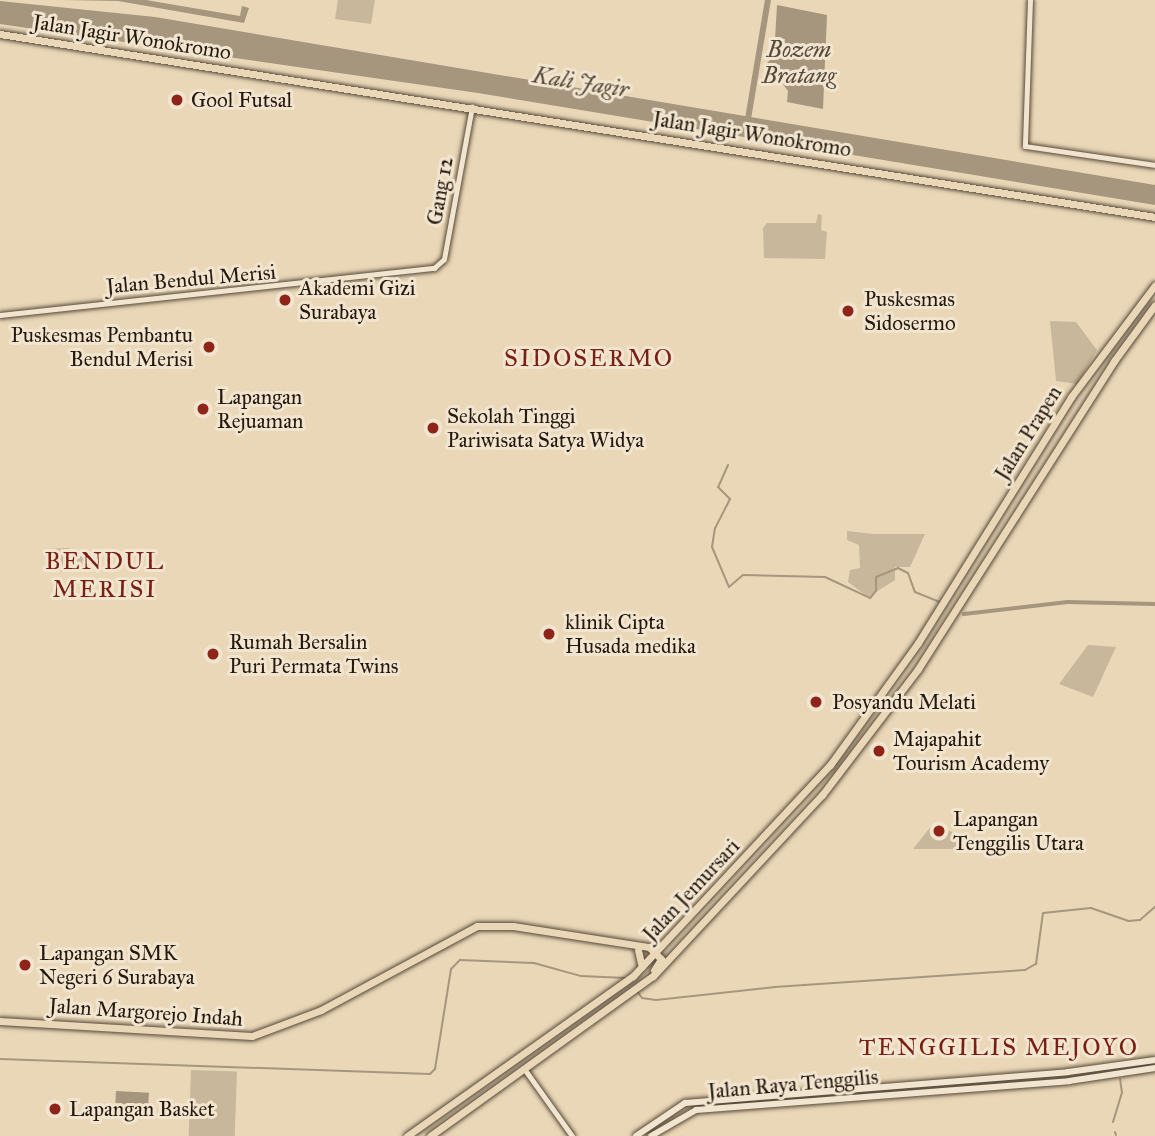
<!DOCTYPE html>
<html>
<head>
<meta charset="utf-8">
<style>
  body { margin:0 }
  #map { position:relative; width:1155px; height:1136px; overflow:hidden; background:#e9d7b7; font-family:"IM FELL Great Primer",serif }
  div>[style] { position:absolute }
  .green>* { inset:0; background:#c8b79a; transform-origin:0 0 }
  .water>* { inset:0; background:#a6967e; transform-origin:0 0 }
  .stream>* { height:2px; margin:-1px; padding:0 1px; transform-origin:1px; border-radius:1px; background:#a6967e }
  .canal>* { height:3.5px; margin:-1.75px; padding:0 1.75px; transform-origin:1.75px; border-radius:1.75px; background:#a6967e }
  .river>* { height:6px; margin:-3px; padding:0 3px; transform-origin:3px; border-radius:3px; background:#a6967e }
  .roads { filter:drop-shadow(0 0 2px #564838) drop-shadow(0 0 2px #564838) }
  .tertiary>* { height:5px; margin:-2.5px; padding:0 2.5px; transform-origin:2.5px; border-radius:2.5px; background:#f1e5d0 }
  .secondary>* { height:6px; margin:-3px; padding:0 3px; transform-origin:3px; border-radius:3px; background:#f1e5d0 }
  .primary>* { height:7px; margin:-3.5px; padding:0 3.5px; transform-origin:3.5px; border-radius:3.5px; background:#e9d7b7 }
  .dots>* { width:19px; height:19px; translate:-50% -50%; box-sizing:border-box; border:4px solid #f1e5d0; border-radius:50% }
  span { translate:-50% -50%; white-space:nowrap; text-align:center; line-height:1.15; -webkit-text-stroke:6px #f1e5d0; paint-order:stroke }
  .street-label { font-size:21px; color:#25190e }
  .poi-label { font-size:21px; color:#25190e }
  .left { translate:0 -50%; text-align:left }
  .right { translate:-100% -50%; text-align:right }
  .water-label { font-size:23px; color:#594b3b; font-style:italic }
  .quarter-label { font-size:24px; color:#7a1f14; letter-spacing:2px }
</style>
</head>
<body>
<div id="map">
  <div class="green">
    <i style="clip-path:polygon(338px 0,375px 0,371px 24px,335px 19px)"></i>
    <i style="clip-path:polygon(818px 214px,822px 215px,821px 230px,827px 232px,825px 259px,764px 258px,763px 228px,767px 223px,816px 223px)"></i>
    <i style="clip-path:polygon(1050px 321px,1076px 322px,1097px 350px,1077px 384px,1056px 381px)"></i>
    <i style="clip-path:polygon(847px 531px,874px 534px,925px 534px,910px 567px,895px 567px,895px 580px,868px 597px,848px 582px,850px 570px,860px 568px,859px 545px,847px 540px)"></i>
    <i style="clip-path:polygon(68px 548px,88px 558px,88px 564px,61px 572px,54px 556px,46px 554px,47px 549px)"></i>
    <i style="clip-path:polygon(1088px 645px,1116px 647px,1093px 697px,1059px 684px)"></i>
    <i style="clip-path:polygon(932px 825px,984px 843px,984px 849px,913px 849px)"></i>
    <i style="left:191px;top:1070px;width:46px;height:66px;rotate:2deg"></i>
  </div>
  <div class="water">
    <i style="clip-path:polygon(62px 0,146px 0,240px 16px,242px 6px,249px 8px,244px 23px,118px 1px)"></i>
    <i style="clip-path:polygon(0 1px,155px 17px,1155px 185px,1155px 205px,478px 93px,0 24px)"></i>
    <i style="clip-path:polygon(777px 5px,827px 15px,823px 109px,787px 102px,788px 91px,767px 63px,774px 56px)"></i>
    <i style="left:116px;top:1091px;width:33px;height:26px;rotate:3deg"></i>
  </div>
  <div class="stream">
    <i style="left:728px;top:465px;width:24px;rotate:114deg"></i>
    <i style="left:718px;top:487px;width:17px;rotate:45deg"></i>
    <i style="left:730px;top:499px;width:33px;rotate:117deg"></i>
    <i style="left:715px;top:528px;width:19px;rotate:99deg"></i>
    <i style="left:712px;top:547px;width:43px;rotate:67deg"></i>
    <i style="left:729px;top:587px;width:18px;rotate:-41deg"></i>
    <i style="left:743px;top:575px;width:82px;rotate:1.4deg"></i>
    <i style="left:825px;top:577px;width:50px;rotate:25deg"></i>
    <i style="left:870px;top:598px;width:9px;rotate:-49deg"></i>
    <i style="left:876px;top:591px;width:14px;rotate:-90deg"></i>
    <i style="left:876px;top:577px;width:24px;rotate:-22deg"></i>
    <i style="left:898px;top:568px;width:11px;rotate:27deg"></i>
    <i style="left:908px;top:573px;width:20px;rotate:70deg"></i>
    <i style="left:915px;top:592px;width:29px;rotate:22deg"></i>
    <i style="left:636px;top:990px;width:10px;rotate:53deg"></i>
    <i style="left:642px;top:998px;width:14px;rotate:8deg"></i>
    <i style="left:656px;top:1000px;width:120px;rotate:-6.2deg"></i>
    <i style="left:775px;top:987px;width:251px;rotate:-3.9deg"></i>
    <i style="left:1025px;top:970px;width:13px;rotate:-29deg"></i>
    <i style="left:1036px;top:964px;width:51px;rotate:-82.2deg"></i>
    <i style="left:1043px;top:913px;width:48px;rotate:-5.9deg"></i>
    <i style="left:1091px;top:908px;width:39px;rotate:19deg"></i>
    <i style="left:1128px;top:921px;width:12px;rotate:-5deg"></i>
    <i style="left:1140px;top:920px;width:20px;rotate:-41deg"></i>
    <i style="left:0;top:1059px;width:430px;rotate:2deg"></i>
    <i style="left:430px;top:1074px;width:7px;rotate:-45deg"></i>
    <i style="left:435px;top:1069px;width:101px;rotate:-80.9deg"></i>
    <i style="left:451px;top:969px;width:13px;rotate:-45deg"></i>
    <i style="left:460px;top:960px;width:74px;rotate:2.3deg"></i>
    <i style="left:534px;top:963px;width:49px;rotate:15.5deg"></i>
    <i style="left:581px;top:976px;width:45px;rotate:2.5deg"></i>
    <i style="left:1113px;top:1122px;width:30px;rotate:-73deg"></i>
    <i style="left:1122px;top:1093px;width:14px;rotate:-98deg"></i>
    <i style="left:1115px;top:1132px;width:3px;rotate:72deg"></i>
  </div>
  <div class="canal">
    <i style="left:964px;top:614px;width:104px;rotate:-6.6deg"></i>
    <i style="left:1067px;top:602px;width:88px;rotate:1.3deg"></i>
  </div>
  <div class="river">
    <i style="left:748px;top:119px;width:121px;rotate:-80.5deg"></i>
  </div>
  <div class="roads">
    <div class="tertiary">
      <i style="left:1030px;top:0;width:146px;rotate:92deg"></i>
      <i style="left:1025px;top:146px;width:131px;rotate:8.3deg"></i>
      <i style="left:0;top:315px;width:437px;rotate:-6.2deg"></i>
      <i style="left:434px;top:268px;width:13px;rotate:-42deg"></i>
      <i style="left:444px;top:259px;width:155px;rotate:-79.6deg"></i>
      <i style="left:525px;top:1070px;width:81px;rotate:54.5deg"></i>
    </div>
    <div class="secondary">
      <i style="left:636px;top:1136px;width:59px;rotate:-34deg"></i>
      <i style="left:685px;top:1103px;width:384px;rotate:-4.6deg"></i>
      <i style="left:1068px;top:1072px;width:88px;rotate:-7.9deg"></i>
      <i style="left:651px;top:1136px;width:52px;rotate:-30deg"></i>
      <i style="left:696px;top:1110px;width:374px;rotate:-4.4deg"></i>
      <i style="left:1069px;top:1081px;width:87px;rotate:-8.6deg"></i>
    </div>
    <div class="primary">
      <i style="left:0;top:34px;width:1169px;rotate:9deg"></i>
      <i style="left:638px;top:950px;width:17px;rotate:77deg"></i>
      <i style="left:0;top:1021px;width:252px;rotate:3.4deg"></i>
      <i style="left:252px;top:1036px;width:74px;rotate:-20.6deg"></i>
      <i style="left:321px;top:1010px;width:177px;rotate:-28.3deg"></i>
      <i style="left:477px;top:926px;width:36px"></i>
      <i style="left:513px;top:926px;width:138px;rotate:8.8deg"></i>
      <i style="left:649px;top:947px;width:17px;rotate:45deg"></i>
      <i style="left:661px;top:959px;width:13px;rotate:122deg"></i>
      <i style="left:407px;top:1136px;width:277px;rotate:-35.3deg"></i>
      <i style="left:633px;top:976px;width:289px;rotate:-47deg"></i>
      <i style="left:830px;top:765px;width:150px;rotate:-54.2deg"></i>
      <i style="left:918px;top:643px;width:290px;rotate:-58.1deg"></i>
      <i style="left:1071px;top:397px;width:140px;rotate:-53.1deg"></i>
      <i style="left:430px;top:1136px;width:274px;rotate:-35.7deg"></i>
      <i style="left:653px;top:976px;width:248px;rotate:-47deg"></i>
      <i style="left:822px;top:795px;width:158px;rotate:-52.7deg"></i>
      <i style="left:918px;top:669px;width:365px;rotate:-57.5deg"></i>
      <i style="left:1114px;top:361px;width:69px;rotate:-53.8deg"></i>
    </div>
  </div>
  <div class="dots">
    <i style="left:177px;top:100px;background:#8f2418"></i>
    <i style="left:285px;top:300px;background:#8f2418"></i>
    <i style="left:848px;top:311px;background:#8f2418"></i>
    <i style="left:209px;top:347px;background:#8f2418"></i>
    <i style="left:203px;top:409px;background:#8f2418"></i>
    <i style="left:433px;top:428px;background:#8f2418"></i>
    <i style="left:549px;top:634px;background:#8f2418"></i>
    <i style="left:213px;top:654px;background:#8f2418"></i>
    <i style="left:816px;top:702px;background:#8f2418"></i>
    <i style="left:879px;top:751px;background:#8f2418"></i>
    <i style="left:939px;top:831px;background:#8f2418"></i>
    <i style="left:25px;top:965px;background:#8f2418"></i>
    <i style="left:55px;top:1109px;background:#8f2418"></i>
  </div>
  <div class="street-label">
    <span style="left:132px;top:37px;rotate:9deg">Jalan Jagir Wonokromo</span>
    <span style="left:752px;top:134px;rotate:9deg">Jalan Jagir Wonokromo</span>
    <span style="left:440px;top:191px;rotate:-80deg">Gang 12</span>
    <span style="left:191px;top:279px;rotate:-5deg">Jalan Bendul Merisi</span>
    <span style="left:1028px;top:433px;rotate:-58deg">Jalan Prapen</span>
    <span style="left:691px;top:890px;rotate:-47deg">Jalan Jemursari</span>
    <span style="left:146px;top:1012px;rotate:4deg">Jalan Margorejo Indah</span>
    <span style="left:793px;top:1084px;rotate:-5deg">Jalan Raya Tenggilis</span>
  </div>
  <div class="poi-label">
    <span class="left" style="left:191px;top:100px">Gool Futsal</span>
    <span class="left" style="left:299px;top:300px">Akademi Gizi<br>Surabaya</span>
    <span class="left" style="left:864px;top:311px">Puskesmas<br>Sidosermo</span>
    <span class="right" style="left:193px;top:347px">Puskesmas Pembantu<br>Bendul Merisi</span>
    <span class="left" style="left:217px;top:409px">Lapangan<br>Rejuaman</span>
    <span class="left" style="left:447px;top:428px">Sekolah Tinggi<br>Pariwisata Satya Widya</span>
    <span class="left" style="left:565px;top:634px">klinik Cipta<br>Husada medika</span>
    <span class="left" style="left:229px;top:654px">Rumah Bersalin<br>Puri Permata Twins</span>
    <span class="left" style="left:832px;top:702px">Posyandu Melati</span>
    <span class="left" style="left:893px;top:751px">Majapahit<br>Tourism Academy</span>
    <span class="left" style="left:953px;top:831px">Lapangan<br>Tenggilis Utara</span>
    <span class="left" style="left:39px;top:965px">Lapangan SMK<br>Negeri 6 Surabaya</span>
    <span class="left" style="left:69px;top:1109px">Lapangan Basket</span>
  </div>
  <div class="water-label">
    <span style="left:799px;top:62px">Bozem<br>Bratang</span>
    <span style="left:581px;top:82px;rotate:9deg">Kali Jagir</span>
  </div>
  <div class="quarter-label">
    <span style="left:589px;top:359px">SIDOSERMO</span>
    <span style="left:105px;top:576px">BENDUL<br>MERISI</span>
    <span style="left:999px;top:1048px">TENGGILIS MEJOYO</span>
  </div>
</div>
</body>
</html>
